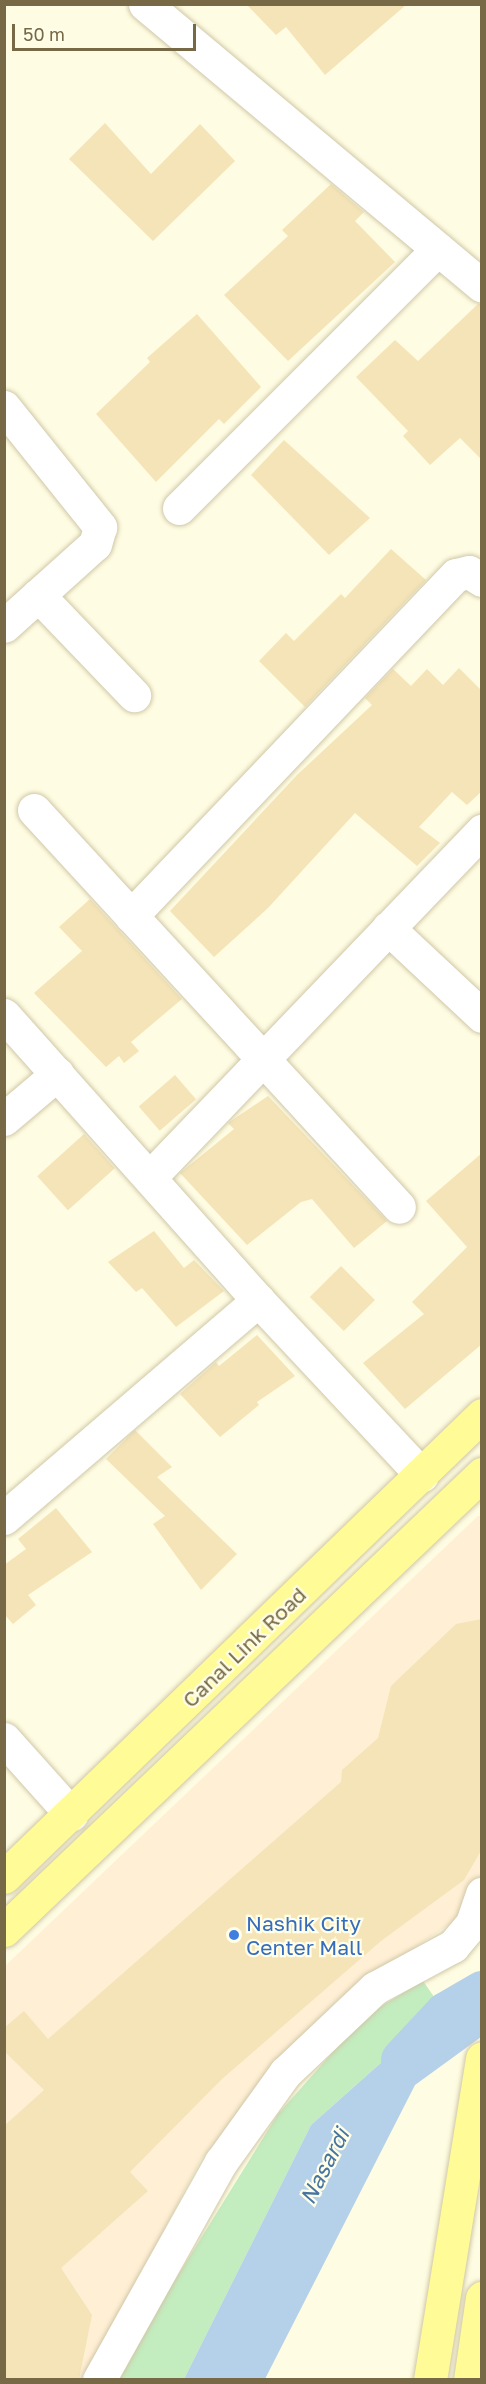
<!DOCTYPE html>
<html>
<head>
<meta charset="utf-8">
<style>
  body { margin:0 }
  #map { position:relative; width:486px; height:2384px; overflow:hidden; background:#fefce2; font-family:"Golos Text",sans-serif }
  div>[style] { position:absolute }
  .commercial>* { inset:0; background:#ffefd4 }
  .green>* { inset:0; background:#c3ecbf }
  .water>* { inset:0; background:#b5d0e9 }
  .river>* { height:45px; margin:-22.5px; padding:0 22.5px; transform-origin:22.5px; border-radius:22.5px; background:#b5d0e9 }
  .building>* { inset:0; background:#f5e4b7; transform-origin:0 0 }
  .roads { filter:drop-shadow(0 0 2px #d0c7a8) drop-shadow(0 0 2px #d0c7a8) }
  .minor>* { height:33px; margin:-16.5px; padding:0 16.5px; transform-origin:16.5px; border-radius:16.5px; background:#fff }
  .major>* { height:33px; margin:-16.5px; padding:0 16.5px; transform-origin:16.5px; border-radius:16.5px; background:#fffb97 }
  .dots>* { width:16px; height:16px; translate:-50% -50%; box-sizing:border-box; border:3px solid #fffee9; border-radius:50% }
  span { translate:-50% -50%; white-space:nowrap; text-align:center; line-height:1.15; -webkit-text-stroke:4.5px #fffee9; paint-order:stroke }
  .street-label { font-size:21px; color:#776846 }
  .shop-label { font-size:21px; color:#366cbe }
  .left { translate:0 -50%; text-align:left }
  .water-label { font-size:22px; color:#4675a2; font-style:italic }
  .frame { position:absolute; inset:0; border:6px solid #776846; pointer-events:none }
  .scale { position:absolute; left:12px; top:24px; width:184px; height:27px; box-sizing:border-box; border:3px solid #776846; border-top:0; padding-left:8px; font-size:18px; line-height:21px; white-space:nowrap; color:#776846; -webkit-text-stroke:4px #fffee9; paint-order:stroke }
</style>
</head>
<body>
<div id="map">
  <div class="commercial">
    <i style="clip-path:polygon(478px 1516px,481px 1516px,482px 1890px,478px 1905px,337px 2000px,201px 2159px,87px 2379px,5px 2380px,5px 1966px)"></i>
  </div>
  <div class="green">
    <i style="clip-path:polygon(423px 1981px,446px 2014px,383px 2061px,311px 2125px,184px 2379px,113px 2380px,278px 2114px,365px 2016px)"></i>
  </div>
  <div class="water">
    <i style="clip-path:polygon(481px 1988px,481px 2037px,415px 2085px,265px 2379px,184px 2379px,311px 2125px,383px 2061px)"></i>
  </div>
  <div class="river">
    <i style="left:403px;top:2060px;width:63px;rotate:-46.9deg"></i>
    <i style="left:446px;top:2014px;width:42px;rotate:-30.3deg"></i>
  </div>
  <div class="building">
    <i style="clip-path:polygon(246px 4px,407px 4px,325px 75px,286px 27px,276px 35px)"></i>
    <i style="clip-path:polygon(105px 123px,151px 174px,200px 124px,235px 161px,153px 241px,69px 159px)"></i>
    <i style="clip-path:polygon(331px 184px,364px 212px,355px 221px,395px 262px,288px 361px,224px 295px,288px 236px,282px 230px)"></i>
    <i style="clip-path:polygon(478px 304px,482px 304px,482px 460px,460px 438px,430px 465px,403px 436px,408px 431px,356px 377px,395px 340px,418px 361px)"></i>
    <i style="clip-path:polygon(197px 314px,261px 387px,224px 424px,219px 419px,156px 482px,96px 414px,150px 362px,147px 358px)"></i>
    <i style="clip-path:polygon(284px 440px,370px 518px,329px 555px,251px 475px)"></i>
    <i style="clip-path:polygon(391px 549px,426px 580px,305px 707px,259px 661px,286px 633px,294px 641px,341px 594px,345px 598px)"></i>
    <i style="clip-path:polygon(459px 668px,482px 691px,482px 791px,467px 805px,452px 792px,419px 827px,440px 843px,417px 866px,355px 813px,268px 908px,214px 957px,170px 911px,297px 775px,372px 705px,365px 698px,393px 669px,411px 686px,427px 669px,443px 685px)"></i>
    <i style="clip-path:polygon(90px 899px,182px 999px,131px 1042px,139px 1051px,124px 1063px,119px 1056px,106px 1067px,34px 993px,82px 951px,59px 927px)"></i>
    <i style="left:175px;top:1075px;width:32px;height:48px;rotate:49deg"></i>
    <i style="clip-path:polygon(268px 1096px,387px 1221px,354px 1248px,312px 1199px,301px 1202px,247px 1245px,180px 1173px,234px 1129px,228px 1123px)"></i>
    <i style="left:84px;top:1134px;width:46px;height:63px;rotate:48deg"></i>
    <i style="clip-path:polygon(482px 1153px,482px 1344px,405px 1409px,363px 1363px,424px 1314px,412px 1302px,467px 1247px,426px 1201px)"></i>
    <i style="clip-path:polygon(154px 1231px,184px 1268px,194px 1260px,224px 1291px,176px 1327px,142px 1288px,136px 1292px,108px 1262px)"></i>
    <i style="left:341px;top:1266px;width:48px;height:44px;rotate:45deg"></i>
    <i style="clip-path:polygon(257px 1335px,295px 1376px,257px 1402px,259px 1405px,220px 1437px,180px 1394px,216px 1362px,219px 1366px)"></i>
    <i style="clip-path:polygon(135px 1430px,172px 1467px,157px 1477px,237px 1554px,201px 1590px,153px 1524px,165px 1516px,106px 1459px)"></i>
    <i style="clip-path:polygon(56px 1508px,92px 1552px,28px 1595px,36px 1605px,13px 1624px,4px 1614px,4px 1565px,26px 1549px,18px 1539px)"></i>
    <i style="clip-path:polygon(482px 1619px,482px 1849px,464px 1880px,381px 1941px,222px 2079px,130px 2172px,148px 2191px,61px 2268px,92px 2315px,79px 2379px,4px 2379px,4px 2126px,44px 2090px,4px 2051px,4px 2028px,24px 2011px,48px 2039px,341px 1782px,342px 1770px,378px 1738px,391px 1686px,456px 1624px)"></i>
  </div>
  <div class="roads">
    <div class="minor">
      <i style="left:145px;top:4px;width:439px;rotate:39.9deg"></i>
      <i style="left:4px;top:407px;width:154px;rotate:51.3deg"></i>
      <i style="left:100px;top:527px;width:18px;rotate:106deg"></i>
      <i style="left:95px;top:544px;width:122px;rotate:138deg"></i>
      <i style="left:179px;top:508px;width:366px;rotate:-45deg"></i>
      <i style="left:38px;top:595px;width:139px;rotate:46.2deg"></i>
      <i style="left:34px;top:810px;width:539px;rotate:47.4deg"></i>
      <i style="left:131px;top:916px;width:471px;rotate:-46.4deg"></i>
      <i style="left:456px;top:575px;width:13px;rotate:-13deg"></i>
      <i style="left:469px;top:572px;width:15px;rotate:32deg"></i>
      <i style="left:388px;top:928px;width:129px;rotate:43.1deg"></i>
      <i style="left:4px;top:1015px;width:382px;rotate:48.3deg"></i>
      <i style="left:258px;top:1300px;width:240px;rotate:46.9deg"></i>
      <i style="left:4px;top:1119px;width:70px;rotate:-40.3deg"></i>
      <i style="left:150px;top:1177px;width:480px;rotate:-46.2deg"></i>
      <i style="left:4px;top:1518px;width:335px;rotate:-40.6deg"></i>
      <i style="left:4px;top:1739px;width:101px;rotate:48.2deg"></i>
      <i style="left:99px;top:2380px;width:250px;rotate:-60.8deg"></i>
      <i style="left:221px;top:2162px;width:110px;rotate:-54.3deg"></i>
      <i style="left:285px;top:2073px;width:124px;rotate:-43.4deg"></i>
      <i style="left:375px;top:1988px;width:89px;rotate:-28.3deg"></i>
      <i style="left:453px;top:1946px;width:30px;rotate:-50deg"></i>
      <i style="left:472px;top:1923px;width:31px;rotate:-71deg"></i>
    </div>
    <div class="major">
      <i style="left:4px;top:1877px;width:665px;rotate:-44.02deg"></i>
      <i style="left:4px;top:1930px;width:661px;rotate:-43.65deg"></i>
      <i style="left:430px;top:2380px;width:326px;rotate:-80.8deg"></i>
      <i style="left:470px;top:2380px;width:83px;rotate:-81.7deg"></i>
    </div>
  </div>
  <div class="dots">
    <i style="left:234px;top:1935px;background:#3f7fe0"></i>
  </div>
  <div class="street-label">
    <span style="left:244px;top:1647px;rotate:-44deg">Canal Link Road</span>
  </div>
  <div class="shop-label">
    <span class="left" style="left:246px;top:1935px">Nashik City<br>Center Mall</span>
  </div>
  <div class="water-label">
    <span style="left:324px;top:2166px;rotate:-63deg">Nasardi</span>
  </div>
  <div class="frame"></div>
  <div class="scale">50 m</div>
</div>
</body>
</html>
